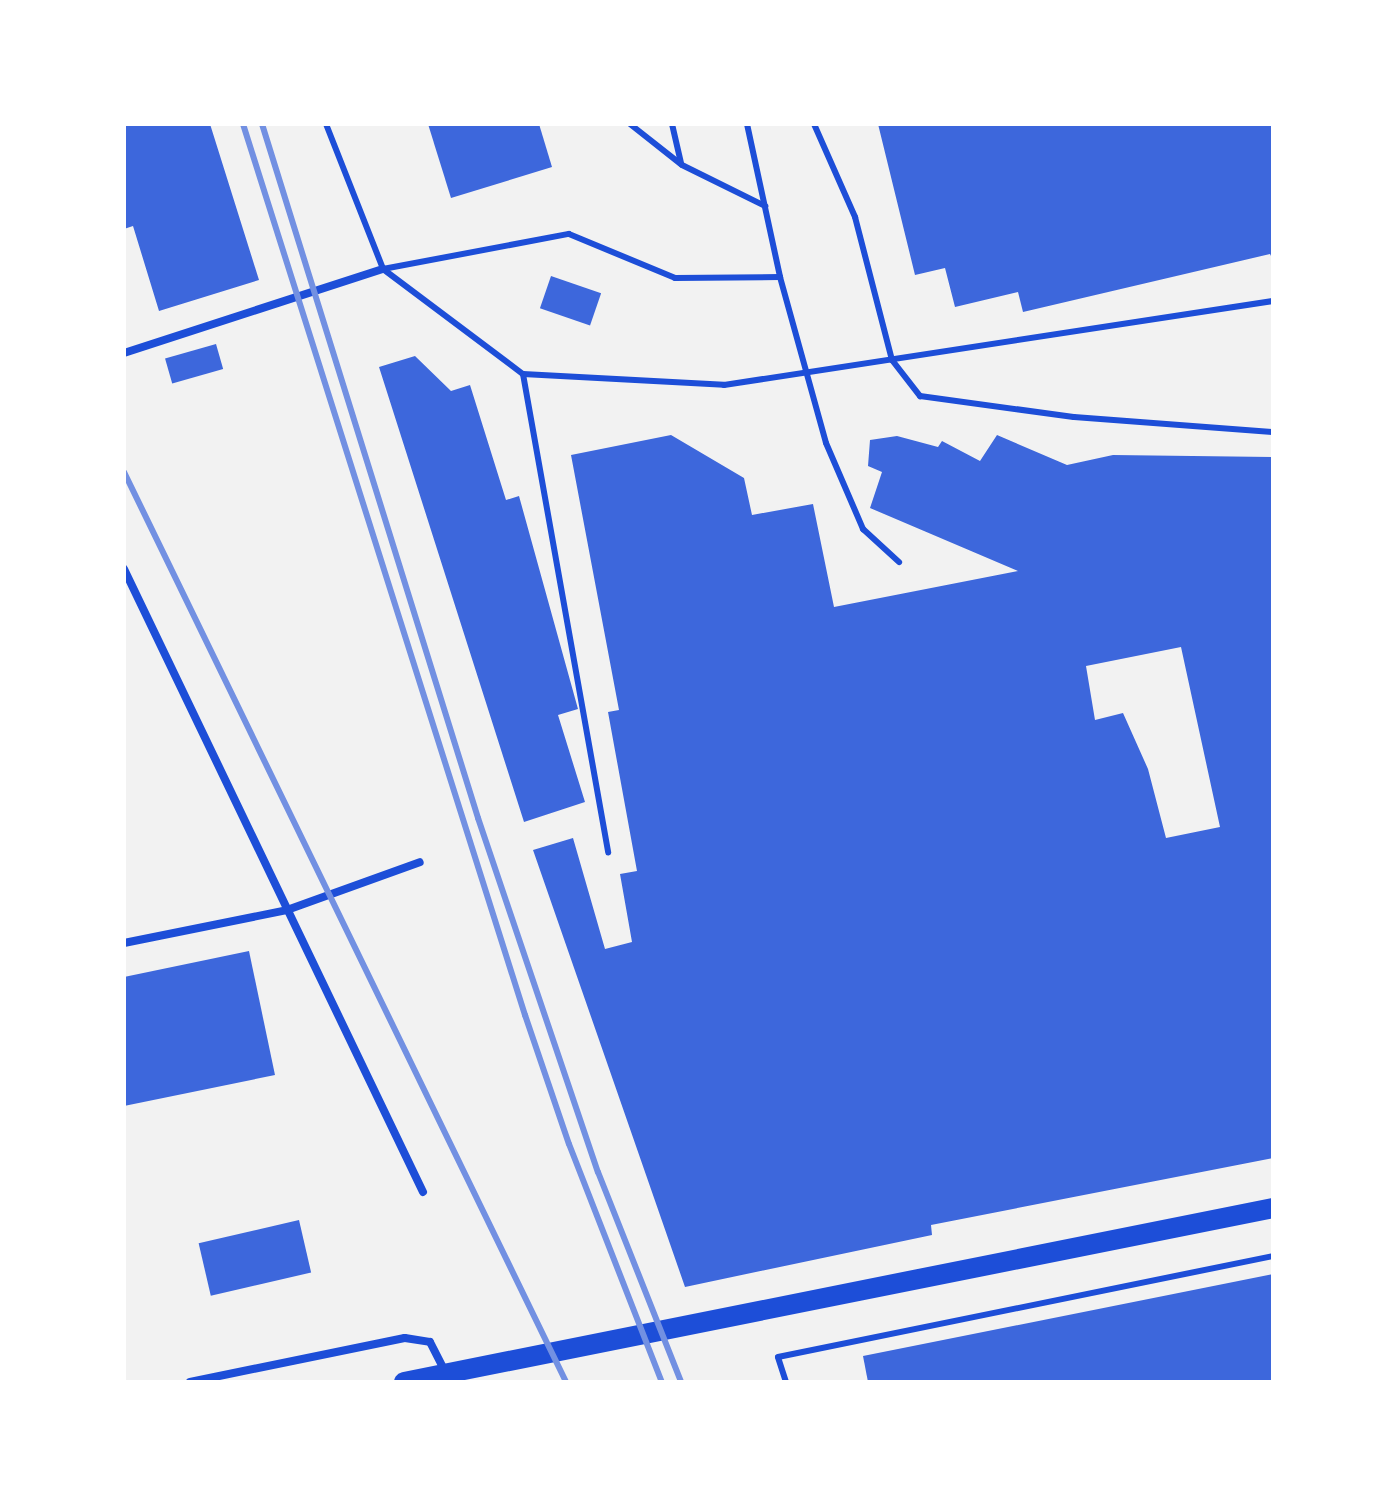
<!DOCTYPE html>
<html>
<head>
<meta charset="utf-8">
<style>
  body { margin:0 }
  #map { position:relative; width:1397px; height:1506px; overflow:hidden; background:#f2f2f2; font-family:"Noto Sans",sans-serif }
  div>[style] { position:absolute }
  .building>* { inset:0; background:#3d67dc; transform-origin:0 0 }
  .service>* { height:6px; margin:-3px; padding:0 3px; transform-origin:3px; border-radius:3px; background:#1d4ed8 }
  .minor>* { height:8px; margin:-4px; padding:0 4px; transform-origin:4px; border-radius:4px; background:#1d4ed8 }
  .primary>* { height:20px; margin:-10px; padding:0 10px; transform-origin:10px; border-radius:10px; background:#1d4ed8 }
  .rail>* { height:6px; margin:-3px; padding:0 3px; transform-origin:3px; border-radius:3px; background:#7290e2 }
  span { translate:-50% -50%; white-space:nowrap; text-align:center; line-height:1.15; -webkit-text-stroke:7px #fff; paint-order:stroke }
  .frame { position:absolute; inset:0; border:126px solid #fff; pointer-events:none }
</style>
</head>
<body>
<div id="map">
  <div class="building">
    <i style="clip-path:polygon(124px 124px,210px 124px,259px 280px,159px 311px,133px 226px,124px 229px)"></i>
    <i style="clip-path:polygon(428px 124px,539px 124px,552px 167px,451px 198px)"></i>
    <i style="clip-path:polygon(878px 124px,1273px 124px,1273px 260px,1270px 254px,1023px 312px,1018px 292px,955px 307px,945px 268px,915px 275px)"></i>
    <i style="left:551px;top:276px;width:53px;height:34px;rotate:19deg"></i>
    <i style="left:216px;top:344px;width:26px;height:53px;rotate:74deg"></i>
    <i style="clip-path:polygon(415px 356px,451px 391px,470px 385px,506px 500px,519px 496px,578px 709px,558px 715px,585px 802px,524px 822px,379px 367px)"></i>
    <i style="clip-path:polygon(evenodd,671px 435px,744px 478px,752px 515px,813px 504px,834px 607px,1018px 571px,870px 508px,882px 472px,868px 466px,870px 440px,897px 436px,938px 447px,942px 441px,980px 461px,997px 435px,1067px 465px,1113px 455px,1273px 457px,1273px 1158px,931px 1225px,932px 1235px,685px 1287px,533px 850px,573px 838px,605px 949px,632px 942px,620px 874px,637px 871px,608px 712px,619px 710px,571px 455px,671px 435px,1181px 647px,1220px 827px,1166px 838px,1148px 769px,1123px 713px,1095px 720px,1086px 666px,1181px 647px)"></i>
    <i style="clip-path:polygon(249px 951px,275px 1075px,124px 1106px,124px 977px)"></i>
    <i style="left:299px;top:1220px;width:54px;height:103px;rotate:77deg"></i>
    <i style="clip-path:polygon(1273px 1274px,1273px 1382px,868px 1382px,863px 1356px)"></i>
  </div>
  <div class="service">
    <i style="left:326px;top:124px;width:156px;rotate:68.5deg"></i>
    <i style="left:383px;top:269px;width:175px;rotate:36.9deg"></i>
    <i style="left:523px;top:374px;width:201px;rotate:3.1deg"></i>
    <i style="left:724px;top:385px;width:555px;rotate:-8.7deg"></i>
    <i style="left:630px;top:124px;width:66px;rotate:38.3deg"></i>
    <i style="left:682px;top:165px;width:93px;rotate:26.3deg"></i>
    <i style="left:672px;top:124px;width:40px;rotate:77deg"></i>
    <i style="left:747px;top:124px;width:157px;rotate:77.8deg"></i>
    <i style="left:780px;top:277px;width:172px;rotate:74.5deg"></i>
    <i style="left:826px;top:443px;width:94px;rotate:66.7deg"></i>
    <i style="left:863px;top:529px;width:49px;rotate:42.5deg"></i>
    <i style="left:814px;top:124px;width:102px;rotate:66.2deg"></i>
    <i style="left:855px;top:217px;width:148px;rotate:75.5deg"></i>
    <i style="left:892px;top:360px;width:46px;rotate:52.1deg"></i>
    <i style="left:920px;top:396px;width:155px;rotate:7.8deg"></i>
    <i style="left:1074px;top:417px;width:200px;rotate:4.3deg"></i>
    <i style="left:383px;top:269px;width:189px;rotate:-10.7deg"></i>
    <i style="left:569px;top:234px;width:115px;rotate:22.5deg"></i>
    <i style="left:675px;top:278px;width:105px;rotate:-0.5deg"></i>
    <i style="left:523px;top:374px;width:486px;rotate:79.9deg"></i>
    <i style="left:786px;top:1382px;width:26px;rotate:-108deg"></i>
    <i style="left:778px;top:1357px;width:505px;rotate:-11.53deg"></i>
  </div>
  <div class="minor">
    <i style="left:124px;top:353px;width:272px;rotate:-18deg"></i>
    <i style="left:124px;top:569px;width:691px;rotate:64.36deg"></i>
    <i style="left:124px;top:943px;width:166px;rotate:-11.4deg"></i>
    <i style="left:287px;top:910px;width:141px;rotate:-19.8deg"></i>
    <i style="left:190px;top:1382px;width:219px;rotate:-11.6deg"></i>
    <i style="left:405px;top:1338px;width:25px;rotate:9deg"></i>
    <i style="left:430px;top:1342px;width:34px;rotate:63deg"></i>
  </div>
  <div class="primary">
    <i style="left:404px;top:1382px;width:886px;rotate:-11.32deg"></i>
  </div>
  <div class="rail">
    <i style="left:243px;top:124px;width:935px;rotate:72.44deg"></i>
    <i style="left:525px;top:1015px;width:136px;rotate:71.2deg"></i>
    <i style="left:569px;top:1144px;width:256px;rotate:68.7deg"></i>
    <i style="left:262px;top:124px;width:727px;rotate:72.71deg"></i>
    <i style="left:478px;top:818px;width:374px;rotate:71.3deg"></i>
    <i style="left:598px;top:1172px;width:226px;rotate:68.4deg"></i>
    <i style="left:124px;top:472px;width:1012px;rotate:64.09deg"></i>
  </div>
  <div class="frame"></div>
</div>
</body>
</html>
